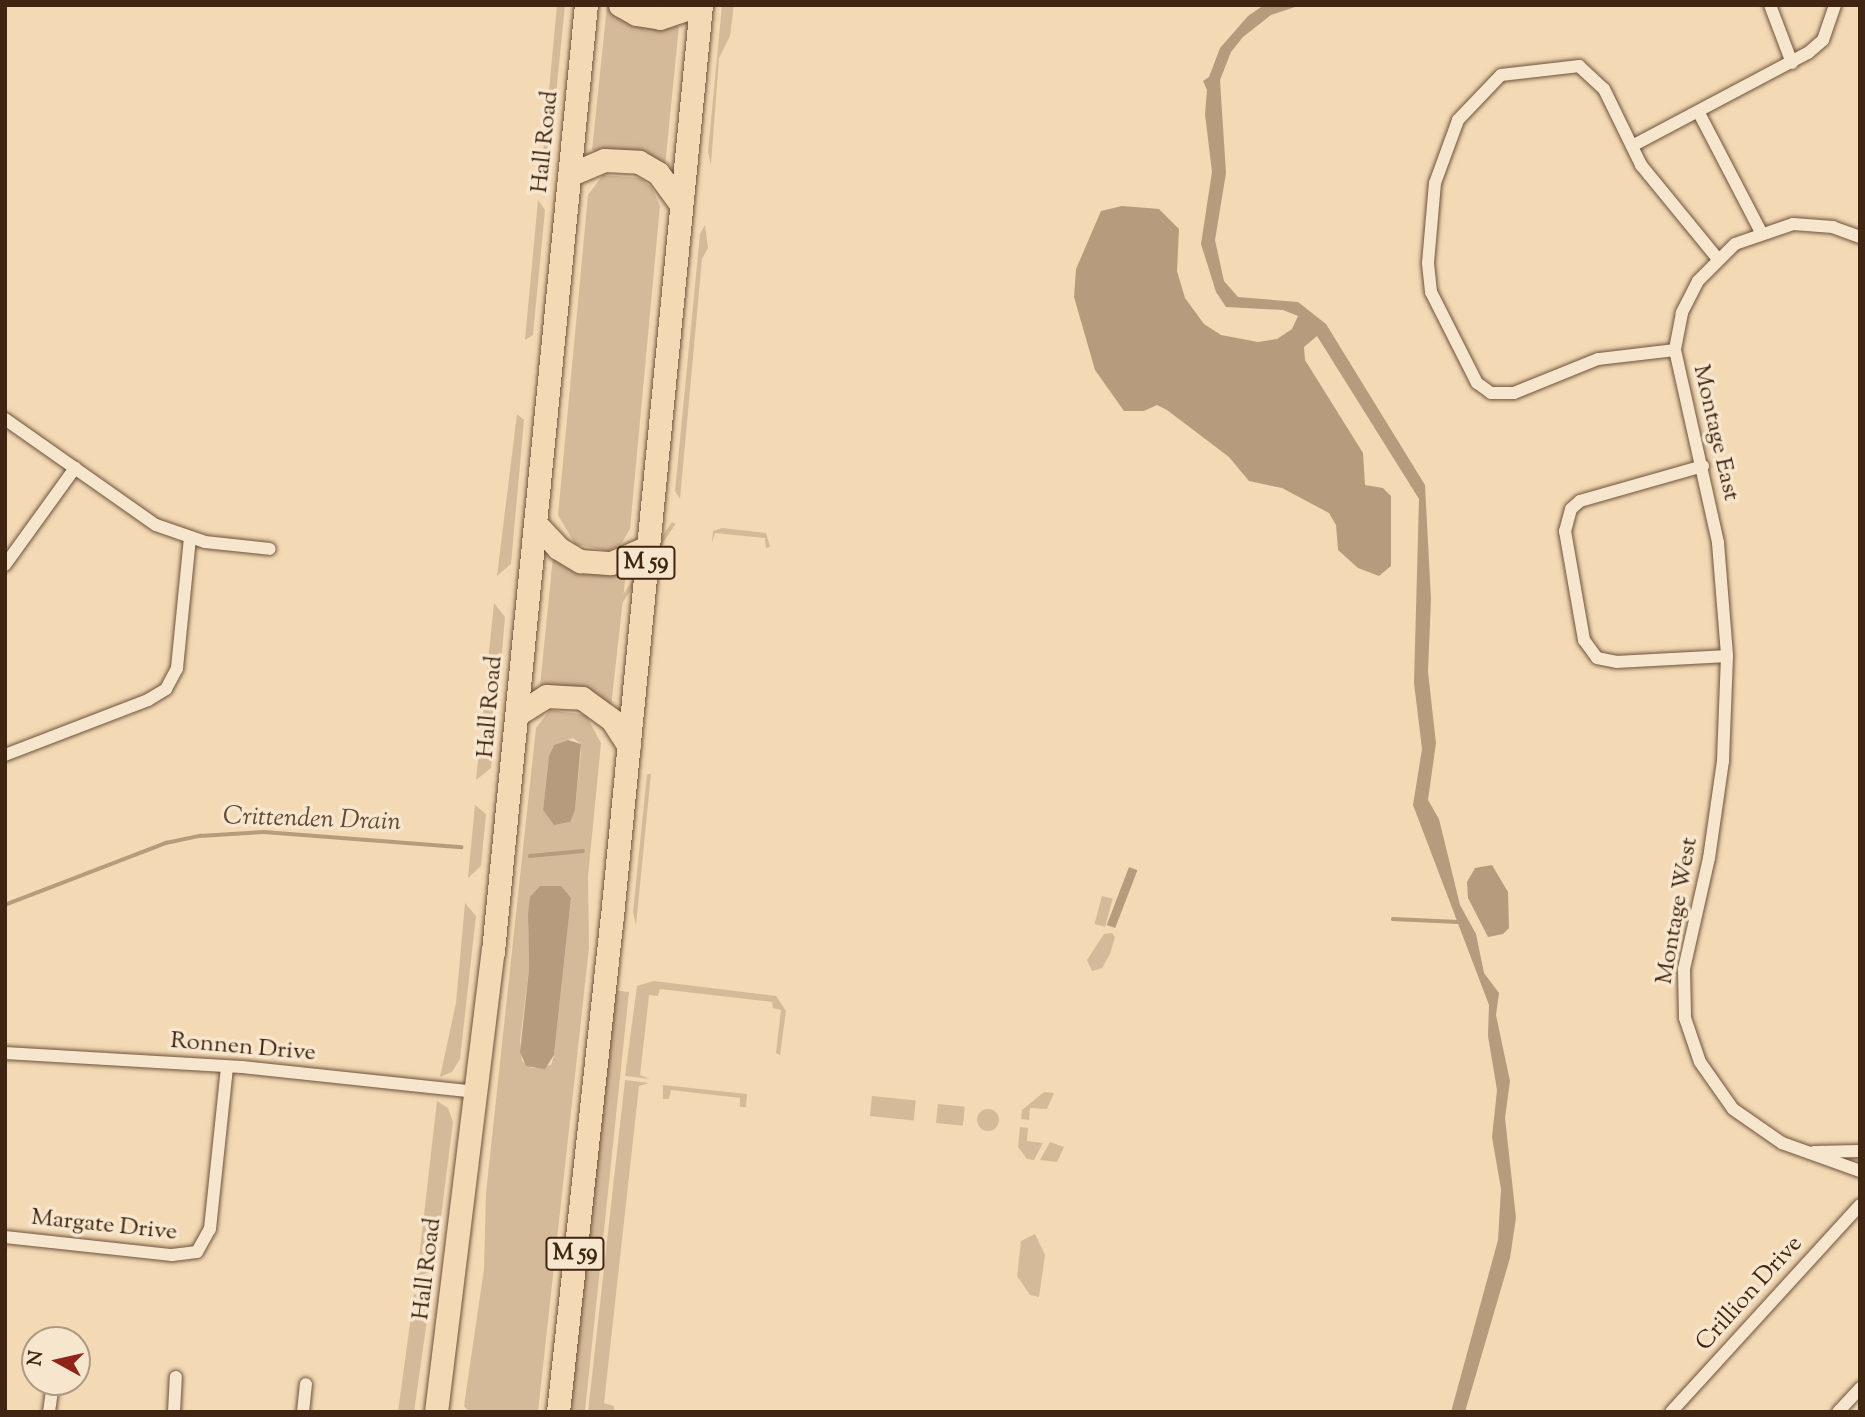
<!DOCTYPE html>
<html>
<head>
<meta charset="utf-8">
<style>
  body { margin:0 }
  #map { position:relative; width:1865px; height:1417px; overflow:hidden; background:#f3d9b4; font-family:"Sorts Mill Goudy",serif }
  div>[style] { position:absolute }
  .green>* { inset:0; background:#d5ba99; transform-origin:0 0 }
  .round { border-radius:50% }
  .water>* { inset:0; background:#b69c7d; transform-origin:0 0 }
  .stream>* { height:3.5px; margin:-1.75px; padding:0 1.75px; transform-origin:1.75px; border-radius:1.75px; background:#b69c7d }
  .roads { filter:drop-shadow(0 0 2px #6e523b) drop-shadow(0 0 2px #6e523b) }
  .street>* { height:12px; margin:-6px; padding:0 6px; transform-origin:6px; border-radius:6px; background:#f7e6ce }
  .highway>* { height:23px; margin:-11.5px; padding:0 11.5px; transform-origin:11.5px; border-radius:11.5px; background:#f3d9b4 }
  span { translate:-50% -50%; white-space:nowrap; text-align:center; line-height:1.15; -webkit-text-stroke:7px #f7e6ce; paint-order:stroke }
  .shield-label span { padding:2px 5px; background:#f7e6ce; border:2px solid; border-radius:5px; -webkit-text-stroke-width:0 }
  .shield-label { font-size:23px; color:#412513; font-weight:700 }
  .street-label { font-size:24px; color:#412513 }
  .water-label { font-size:26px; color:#644933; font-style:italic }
  .frame { position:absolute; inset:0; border:7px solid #412513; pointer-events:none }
  .north { position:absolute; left:21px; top:1326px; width:70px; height:70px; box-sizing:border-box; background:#f7e6ce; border:2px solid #ae9983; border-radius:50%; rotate:278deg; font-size:19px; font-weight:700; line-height:28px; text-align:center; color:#412513 }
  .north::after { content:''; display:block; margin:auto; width:24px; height:32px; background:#8f2418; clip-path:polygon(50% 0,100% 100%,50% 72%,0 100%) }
</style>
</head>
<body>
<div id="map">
  <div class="green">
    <i style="clip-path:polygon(557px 5px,565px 5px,550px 154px,542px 165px)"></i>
    <i style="clip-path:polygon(722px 5px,734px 5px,730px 36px,719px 58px,711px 165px,708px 152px)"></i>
    <i style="clip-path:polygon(607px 6px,666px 27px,679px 26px,665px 166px,592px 150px)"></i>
    <i style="clip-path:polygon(603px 175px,640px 178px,652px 188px,660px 206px,630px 529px,621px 544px,608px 551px,575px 544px,558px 515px,588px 195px)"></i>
    <i style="clip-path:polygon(538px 200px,545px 210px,533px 335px,525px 340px)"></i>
    <i style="clip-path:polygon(705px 225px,708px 248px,702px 259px,680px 499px,675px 491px,700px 234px)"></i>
    <i style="clip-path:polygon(517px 414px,524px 420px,511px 564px,497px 576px)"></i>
    <i style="left:672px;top:522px;width:4px;height:198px;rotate:34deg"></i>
    <i style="clip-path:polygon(722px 528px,766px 533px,770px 547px,766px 548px,765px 538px,715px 533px,712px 543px,713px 531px)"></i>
    <i style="clip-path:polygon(553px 557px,626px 572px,611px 707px,587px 690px,540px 686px)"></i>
    <i style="clip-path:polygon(494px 603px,505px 617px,500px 676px,491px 768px,476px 780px)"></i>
    <i style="clip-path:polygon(evenodd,550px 710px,586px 715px,601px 743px,588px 876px,589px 948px,538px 1412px,469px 1412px,464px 1406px,484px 1269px,486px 1193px,536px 728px,550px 710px,573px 738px,581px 744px,581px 752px,575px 810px,569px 822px,560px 824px,543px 810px,549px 756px,554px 745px,573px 738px,550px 710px,540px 886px,551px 887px,571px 898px,554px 1055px,551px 1065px,532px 1068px,522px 1061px,520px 1041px,529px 969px,528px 914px,540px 886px)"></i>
    <i style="clip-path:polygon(647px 774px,651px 774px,636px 925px,633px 912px)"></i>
    <i style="clip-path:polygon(475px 805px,486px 814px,481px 866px,468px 878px)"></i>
    <i style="left:1102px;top:896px;width:11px;height:29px;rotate:15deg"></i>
    <i style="clip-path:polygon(465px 903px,476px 916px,460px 1059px,452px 1072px,440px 1077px,456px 1003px)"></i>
    <i style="clip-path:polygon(1112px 933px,1115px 937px,1110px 954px,1102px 968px,1092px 971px,1087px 960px,1104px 934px)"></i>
    <i style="clip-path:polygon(654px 981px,776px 996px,786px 1011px,780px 1055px,776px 1053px,781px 1010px,773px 1008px,772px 1002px,660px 989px,658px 996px,649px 995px,648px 1005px,640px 1075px,650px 1079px,625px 1076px,637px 986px)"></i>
    <i style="left:629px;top:992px;width:423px;height:18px;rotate:96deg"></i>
    <i style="clip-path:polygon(625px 1080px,649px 1083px,639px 1086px,604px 1403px,614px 1406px,614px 1412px,588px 1412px)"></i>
    <i style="clip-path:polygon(663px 1085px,747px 1094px,746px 1107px,740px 1107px,740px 1098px,671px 1090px,669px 1099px,663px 1099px)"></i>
    <i style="clip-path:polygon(1044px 1092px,1054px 1093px,1047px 1109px,1030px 1108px,1029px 1120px,1021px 1119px,1022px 1110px)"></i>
    <i style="left:872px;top:1096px;width:44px;height:20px;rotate:6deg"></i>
    <i style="clip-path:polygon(437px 1101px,448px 1108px,453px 1122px,435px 1264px,430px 1272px,417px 1276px)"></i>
    <i style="left:938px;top:1104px;width:27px;height:19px;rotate:6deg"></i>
    <i class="round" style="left:977px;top:1109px;width:22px;height:22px"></i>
    <i style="clip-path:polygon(1020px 1127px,1028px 1128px,1027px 1141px,1043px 1143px,1034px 1160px,1027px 1159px,1018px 1147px)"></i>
    <i style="clip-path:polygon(1050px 1142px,1064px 1147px,1057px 1162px,1040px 1160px)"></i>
    <i style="clip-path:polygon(1035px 1234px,1045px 1255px,1039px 1297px,1030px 1295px,1017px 1276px,1021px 1241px)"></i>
    <i style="clip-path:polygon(414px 1294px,426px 1298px,429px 1306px,414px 1412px,398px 1412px)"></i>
  </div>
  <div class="water">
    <i style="clip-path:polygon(1264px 5px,1301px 5px,1271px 15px,1243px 37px,1231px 52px,1220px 80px,1226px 173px,1215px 240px,1224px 281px,1238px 297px,1298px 302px,1326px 324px,1425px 485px,1431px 599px,1428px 672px,1436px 743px,1428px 800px,1439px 819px,1460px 905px,1476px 934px,1484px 973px,1499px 993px,1496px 1015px,1510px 1081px,1505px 1118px,1516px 1218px,1510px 1258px,1465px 1412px,1451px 1412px,1498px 1240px,1501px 1189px,1492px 1137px,1497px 1090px,1488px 1036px,1489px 1005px,1413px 805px,1422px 749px,1414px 683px,1419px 499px,1317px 336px,1304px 347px,1305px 360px,1363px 453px,1365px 485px,1383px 488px,1391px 496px,1391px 566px,1379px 576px,1358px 568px,1338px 550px,1336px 525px,1329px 513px,1282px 488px,1249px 481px,1229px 457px,1167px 410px,1157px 405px,1144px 411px,1124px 411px,1095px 370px,1074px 297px,1076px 269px,1101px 211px,1122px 206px,1159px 209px,1179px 229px,1177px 271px,1185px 298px,1204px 324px,1221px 335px,1258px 342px,1277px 339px,1292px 329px,1298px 316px,1283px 310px,1226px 307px,1216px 292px,1201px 244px,1212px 172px,1205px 114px,1207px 90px,1203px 81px,1209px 77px,1220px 48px,1248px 16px)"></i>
    <i style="clip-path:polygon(568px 740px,581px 744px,575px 810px,570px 822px,554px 825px,543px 810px,549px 756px,554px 745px)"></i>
    <i style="clip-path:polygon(1492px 865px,1508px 892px,1509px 928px,1503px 934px,1488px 937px,1468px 898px,1467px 882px,1475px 868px)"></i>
    <i style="left:1129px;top:867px;width:9px;height:62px;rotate:21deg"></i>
    <i style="clip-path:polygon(540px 886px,561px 886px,571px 898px,554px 1055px,545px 1069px,526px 1066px,520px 1052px,529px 969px,528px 914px,530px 897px)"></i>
  </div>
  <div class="stream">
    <i style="left:530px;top:856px;width:53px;rotate:-5.4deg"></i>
    <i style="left:5px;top:905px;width:173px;rotate:-21.1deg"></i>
    <i style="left:166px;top:843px;width:35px;rotate:-12deg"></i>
    <i style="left:200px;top:836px;width:64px;rotate:-3.6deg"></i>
    <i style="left:264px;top:832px;width:198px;rotate:4.4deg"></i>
    <i style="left:1393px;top:919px;width:65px;rotate:2.6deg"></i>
  </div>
  <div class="roads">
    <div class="street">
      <i style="left:1770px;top:5px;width:62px;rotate:69.2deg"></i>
      <i style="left:1699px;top:113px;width:134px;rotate:62.5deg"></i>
      <i style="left:1632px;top:146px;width:199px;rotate:-27.9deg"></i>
      <i style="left:1808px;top:53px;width:20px;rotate:-41deg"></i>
      <i style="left:1823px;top:40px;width:37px;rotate:-71deg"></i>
      <i style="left:1860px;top:237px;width:29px;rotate:-160deg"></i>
      <i style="left:1833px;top:227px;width:40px;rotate:-175.7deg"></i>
      <i style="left:1793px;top:224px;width:61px;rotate:161deg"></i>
      <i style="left:1735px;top:244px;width:52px;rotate:135deg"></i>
      <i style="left:1698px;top:281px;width:36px;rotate:117deg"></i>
      <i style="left:1682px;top:313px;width:38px;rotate:101deg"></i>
      <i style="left:1675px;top:350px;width:198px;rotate:77.4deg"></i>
      <i style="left:1718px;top:543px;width:113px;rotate:85.4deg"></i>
      <i style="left:1727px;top:656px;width:105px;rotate:92.2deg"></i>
      <i style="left:1723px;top:761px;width:98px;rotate:98.2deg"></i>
      <i style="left:1709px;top:858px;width:114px;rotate:102.7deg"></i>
      <i style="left:1684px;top:969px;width:49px;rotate:88.8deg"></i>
      <i style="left:1685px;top:1018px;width:46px;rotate:71.2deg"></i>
      <i style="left:1700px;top:1062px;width:57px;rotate:54.9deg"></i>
      <i style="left:1733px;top:1109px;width:60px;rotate:34.8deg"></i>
      <i style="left:1782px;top:1143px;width:83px;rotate:19.7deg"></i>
      <i style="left:1675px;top:350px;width:78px;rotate:173.3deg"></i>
      <i style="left:1598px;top:359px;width:91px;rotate:158deg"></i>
      <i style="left:1514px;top:393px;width:23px;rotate:180deg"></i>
      <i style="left:1491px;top:393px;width:17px;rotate:-144deg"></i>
      <i style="left:1477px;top:383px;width:102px;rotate:-116.8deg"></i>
      <i style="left:1431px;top:292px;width:29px;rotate:-96deg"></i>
      <i style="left:1428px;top:263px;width:80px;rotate:-85deg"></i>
      <i style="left:1435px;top:183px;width:67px;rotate:-69.9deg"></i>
      <i style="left:1458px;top:120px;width:62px;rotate:-46.3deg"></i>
      <i style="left:1501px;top:75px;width:79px;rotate:-6.6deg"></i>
      <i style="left:1579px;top:66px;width:34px;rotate:43deg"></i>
      <i style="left:1604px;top:89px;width:85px;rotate:64deg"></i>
      <i style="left:1641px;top:165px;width:120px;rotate:50.7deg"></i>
      <i style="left:5px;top:419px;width:184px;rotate:35.1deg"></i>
      <i style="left:156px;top:525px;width:52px;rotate:19.1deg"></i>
      <i style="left:205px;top:542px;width:65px;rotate:6.1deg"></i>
      <i style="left:1703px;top:466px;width:128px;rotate:164.1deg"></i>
      <i style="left:1580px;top:501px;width:12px;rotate:138deg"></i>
      <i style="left:1571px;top:509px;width:23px;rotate:105deg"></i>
      <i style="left:1565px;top:531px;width:111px;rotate:80.1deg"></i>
      <i style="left:1584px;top:640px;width:22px;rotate:54deg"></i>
      <i style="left:1597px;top:658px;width:20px;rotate:11deg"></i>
      <i style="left:1617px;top:662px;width:110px;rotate:-3.1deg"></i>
      <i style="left:5px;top:565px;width:120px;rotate:-54.2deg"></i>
      <i style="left:5px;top:755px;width:153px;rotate:-21deg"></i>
      <i style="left:148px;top:700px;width:21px;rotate:-31deg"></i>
      <i style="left:166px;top:689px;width:24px;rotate:-62deg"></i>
      <i style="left:177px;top:668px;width:131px;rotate:-84.3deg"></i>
      <i style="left:5px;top:1053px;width:237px;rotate:3.4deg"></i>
      <i style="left:242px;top:1067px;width:236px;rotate:6.1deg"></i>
      <i style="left:1814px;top:1152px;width:46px;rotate:-1.2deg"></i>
      <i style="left:5px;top:1237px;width:168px;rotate:6.2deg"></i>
      <i style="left:172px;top:1255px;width:25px;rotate:-7deg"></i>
      <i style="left:197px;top:1252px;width:26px;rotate:-61deg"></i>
      <i style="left:210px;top:1229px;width:163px;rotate:-84deg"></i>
      <i style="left:49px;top:1412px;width:30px;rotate:-82deg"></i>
      <i style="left:174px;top:1412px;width:35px;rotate:-87deg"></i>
      <i style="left:303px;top:1412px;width:28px;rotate:-84deg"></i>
      <i style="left:1671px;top:1412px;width:280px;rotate:-47.6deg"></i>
      <i style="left:1838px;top:1412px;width:33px;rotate:-47deg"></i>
    </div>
    <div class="highway">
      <i style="left:620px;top:5px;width:18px;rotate:29deg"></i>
      <i style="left:636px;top:14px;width:24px;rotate:9deg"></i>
      <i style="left:660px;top:18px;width:39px;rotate:-19deg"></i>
      <i style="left:569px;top:175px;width:38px;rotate:-23deg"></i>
      <i style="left:604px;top:160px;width:35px;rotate:3deg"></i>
      <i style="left:639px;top:162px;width:22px;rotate:30deg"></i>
      <i style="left:658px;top:173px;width:39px;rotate:54deg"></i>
      <i style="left:535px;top:523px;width:34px;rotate:47deg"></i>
      <i style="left:558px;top:548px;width:26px;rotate:31deg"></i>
      <i style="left:580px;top:561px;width:31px;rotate:4deg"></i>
      <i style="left:611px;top:563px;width:40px;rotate:-23.4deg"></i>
      <i style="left:516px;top:715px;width:36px;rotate:-32deg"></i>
      <i style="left:546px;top:696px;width:36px;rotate:3deg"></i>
      <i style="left:582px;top:698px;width:37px;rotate:36deg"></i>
      <i style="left:612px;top:720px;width:31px;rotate:57deg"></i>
      <i style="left:436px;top:1412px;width:465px;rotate:-83deg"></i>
      <i style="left:493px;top:951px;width:951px;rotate:-84.39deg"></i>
      <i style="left:558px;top:1412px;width:499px;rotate:-83.8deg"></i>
      <i style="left:612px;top:916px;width:915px;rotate:-84.42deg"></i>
    </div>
  </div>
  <div class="shield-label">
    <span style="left:646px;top:563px">M 59</span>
    <span style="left:575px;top:1254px">M 59</span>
  </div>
  <div class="street-label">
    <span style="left:546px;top:142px;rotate:-84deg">Hall Road</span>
    <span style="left:1715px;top:433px;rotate:77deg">Montage East</span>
    <span style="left:491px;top:707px;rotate:-85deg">Hall Road</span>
    <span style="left:1678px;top:911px;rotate:-80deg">Montage West</span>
    <span style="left:243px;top:1048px;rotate:5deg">Ronnen Drive</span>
    <span style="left:104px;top:1226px;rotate:6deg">Margate Drive</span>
    <span style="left:428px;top:1269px;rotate:-83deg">Hall Road</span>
    <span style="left:1750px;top:1294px;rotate:-48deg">Crillion Drive</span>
  </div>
  <div class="water-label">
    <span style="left:312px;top:820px;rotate:2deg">Crittenden Drain</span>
  </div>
  <div class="frame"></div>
  <div class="north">N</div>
</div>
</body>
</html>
